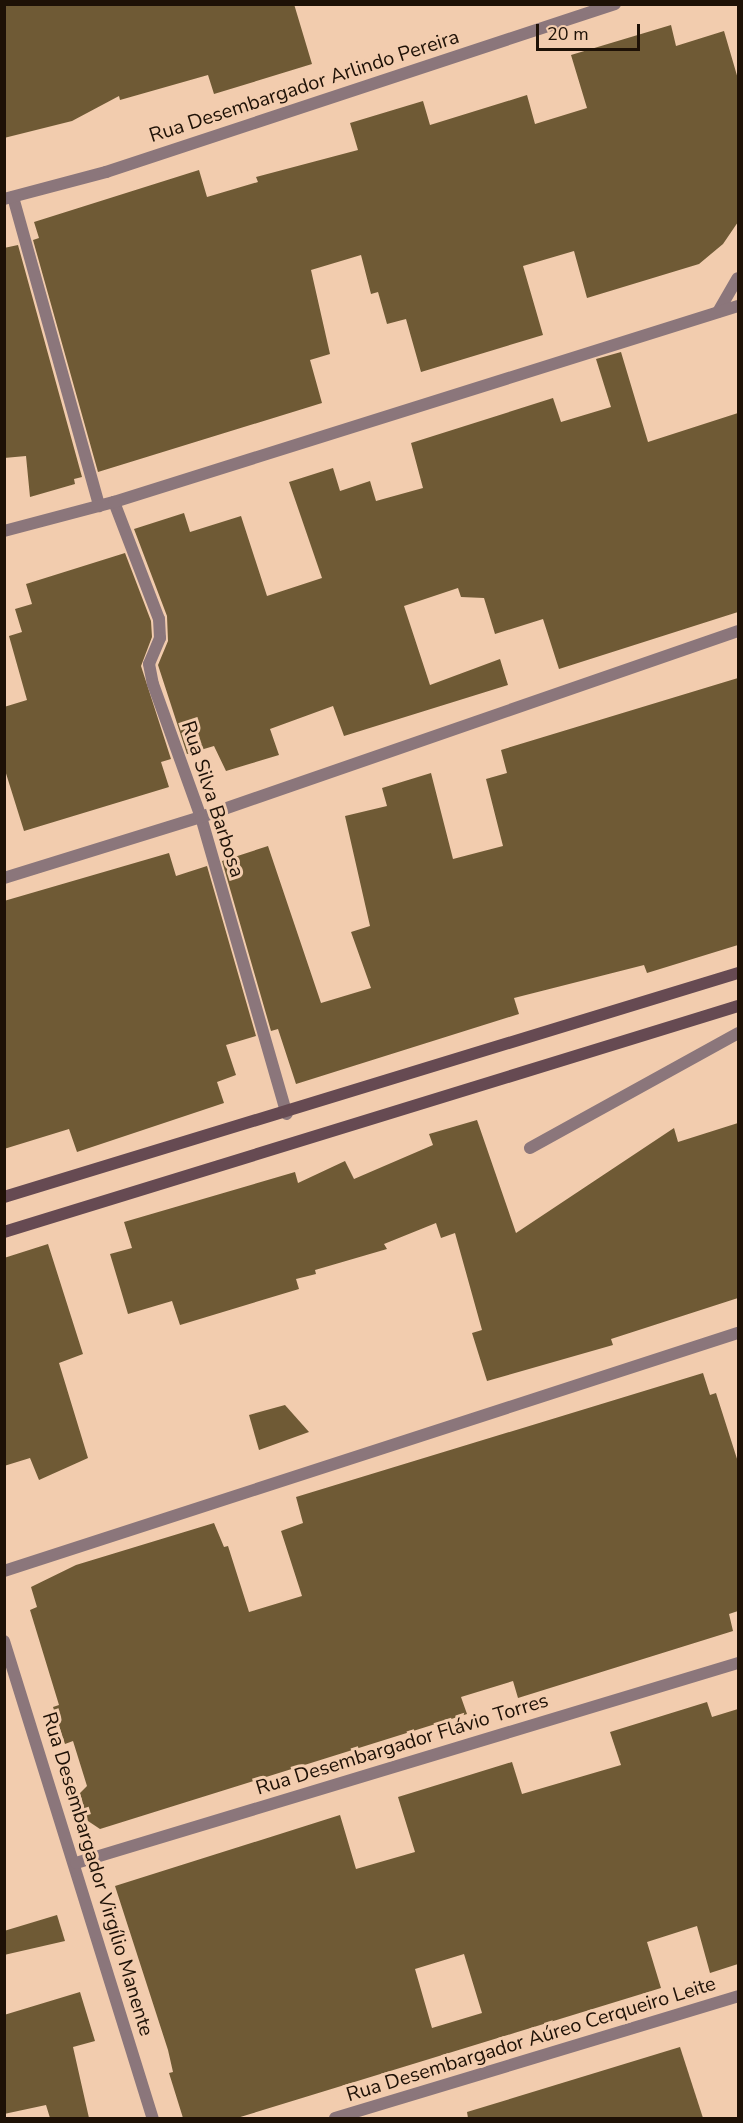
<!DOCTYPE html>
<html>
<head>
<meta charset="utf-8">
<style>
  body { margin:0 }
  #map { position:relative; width:743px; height:2123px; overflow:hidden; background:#f2ccae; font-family:"Nunito Sans",sans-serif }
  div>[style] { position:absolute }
  .building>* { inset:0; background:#6f5a35 }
  .street>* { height:12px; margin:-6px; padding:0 6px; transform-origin:6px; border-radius:6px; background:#8b767b }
  .secondary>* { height:12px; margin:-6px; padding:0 6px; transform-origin:6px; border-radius:6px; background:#664a52 }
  span { translate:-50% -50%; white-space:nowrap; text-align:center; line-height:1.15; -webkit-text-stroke:6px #f2ccae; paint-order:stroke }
  .street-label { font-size:20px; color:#1e1106 }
  .frame { position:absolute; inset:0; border:6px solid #1e1106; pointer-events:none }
  .scale { position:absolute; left:536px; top:24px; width:104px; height:27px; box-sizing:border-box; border:3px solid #1e1106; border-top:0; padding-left:8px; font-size:18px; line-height:21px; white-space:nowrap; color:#1e1106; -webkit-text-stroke:4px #f2ccae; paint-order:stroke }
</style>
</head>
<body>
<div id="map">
  <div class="building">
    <i style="clip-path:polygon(4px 4px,294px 4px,312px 64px,214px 94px,208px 75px,120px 100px,119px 96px,72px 121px,4px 138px)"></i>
    <i style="clip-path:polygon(671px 25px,676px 46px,724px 31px,738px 79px,738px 222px,723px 244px,699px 264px,587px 298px,574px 251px,523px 266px,543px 335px,421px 372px,406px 319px,387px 324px,378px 292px,371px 294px,361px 255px,311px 270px,330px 354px,310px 360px,322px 403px,98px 472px,33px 240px,39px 238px,34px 222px,199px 170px,207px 197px,258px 182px,256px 177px,358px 150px,350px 123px,423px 101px,430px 125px,527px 95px,535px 124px,587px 108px,571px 55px)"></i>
    <i style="clip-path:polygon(18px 245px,82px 477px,74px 479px,75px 484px,30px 497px,26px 456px,4px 458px,4px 248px)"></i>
    <i style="clip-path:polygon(621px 352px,648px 442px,738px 413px,738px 612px,559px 669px,543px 619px,495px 634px,484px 598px,461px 597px,458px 588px,404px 606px,430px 685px,500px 659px,508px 685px,344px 736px,333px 706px,270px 729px,279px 755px,226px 771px,214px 746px,187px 754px,158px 665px,168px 641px,167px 616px,134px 529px,184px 513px,190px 532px,241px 516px,267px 596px,322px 578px,289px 482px,333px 468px,340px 491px,370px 481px,376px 501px,423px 488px,411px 443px,553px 398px,561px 422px,611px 407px,596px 359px)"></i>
    <i style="clip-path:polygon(125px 553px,151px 621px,152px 637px,141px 666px,171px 759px,161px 762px,169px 787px,24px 831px,4px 767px,4px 707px,27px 700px,9px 636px,22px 632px,15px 609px,32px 604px,26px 584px)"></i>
    <i style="clip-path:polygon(738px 678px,738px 945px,647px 973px,644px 965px,514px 998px,519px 1014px,296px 1084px,278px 1029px,271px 1031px,222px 861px,268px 846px,321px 1003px,371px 988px,351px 932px,370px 926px,345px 816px,387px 806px,382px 788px,431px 773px,453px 859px,503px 846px,486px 779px,507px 773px,501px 750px)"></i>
    <i style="clip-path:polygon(169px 853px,176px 876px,207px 866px,256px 1036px,226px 1045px,236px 1075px,217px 1082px,224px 1103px,77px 1152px,69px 1129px,4px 1149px,4px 901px)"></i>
    <i style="clip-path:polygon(477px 1120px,516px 1233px,674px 1128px,678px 1142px,738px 1123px,738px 1298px,611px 1339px,613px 1345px,487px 1381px,472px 1333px,482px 1330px,455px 1233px,441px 1238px,436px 1223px,384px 1244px,387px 1249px,315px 1270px,316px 1274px,296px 1279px,299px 1289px,180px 1325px,172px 1301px,128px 1314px,110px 1254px,132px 1248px,124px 1222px,295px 1172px,298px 1183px,345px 1161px,354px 1179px,433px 1145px,429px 1134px)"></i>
    <i style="clip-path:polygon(48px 1244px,83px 1354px,59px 1363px,88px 1458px,39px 1480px,30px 1458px,4px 1466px,4px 1258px)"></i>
    <i style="clip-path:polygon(703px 1373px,710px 1395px,716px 1393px,738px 1462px,738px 1611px,729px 1614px,733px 1631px,518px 1698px,513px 1681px,461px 1697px,467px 1714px,445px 1721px,100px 1829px,88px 1821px,80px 1793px,87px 1786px,73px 1741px,65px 1744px,53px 1707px,59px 1705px,30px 1610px,37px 1607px,31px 1587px,76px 1565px,214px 1523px,224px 1547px,228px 1546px,249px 1612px,302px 1596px,281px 1531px,303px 1523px,296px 1497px)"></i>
    <i style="clip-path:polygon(285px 1405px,309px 1432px,259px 1450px,249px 1415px)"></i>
    <i style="clip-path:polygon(evenodd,707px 1702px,712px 1717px,738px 1709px,738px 1964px,710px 1973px,697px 1926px,647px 1942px,661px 1988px,237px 2118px,183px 2118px,169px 2073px,173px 2072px,168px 2050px,115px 1886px,340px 1815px,356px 1869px,415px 1852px,398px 1797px,512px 1762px,522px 1794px,621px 1765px,610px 1732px,707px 1702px,464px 1954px,482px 2013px,432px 2028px,415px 1969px,464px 1954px)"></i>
    <i style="clip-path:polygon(57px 1915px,65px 1941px,4px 1955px,4px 1931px)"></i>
    <i style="clip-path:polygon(80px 1992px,95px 2041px,73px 2047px,89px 2118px,50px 2118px,46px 2105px,4px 2114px,4px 2015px)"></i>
    <i style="clip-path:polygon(680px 2047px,703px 2118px,468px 2118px,467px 2112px)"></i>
  </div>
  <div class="street">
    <i style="left:13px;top:197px;width:321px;rotate:74.4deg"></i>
    <i style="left:4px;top:199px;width:106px;rotate:-14.8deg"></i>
    <i style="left:106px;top:172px;width:536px;rotate:-18.27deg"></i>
    <i style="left:718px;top:312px;width:39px;rotate:-60deg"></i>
    <i style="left:114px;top:502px;width:125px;rotate:69deg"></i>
    <i style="left:159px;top:619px;width:19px;rotate:87deg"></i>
    <i style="left:160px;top:638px;width:28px;rotate:113deg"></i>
    <i style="left:149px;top:664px;width:20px;rotate:79deg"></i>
    <i style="left:153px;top:684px;width:141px;rotate:70.2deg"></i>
    <i style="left:201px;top:817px;width:309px;rotate:73.9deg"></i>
    <i style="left:4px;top:531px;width:114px;rotate:-14.8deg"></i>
    <i style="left:114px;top:502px;width:654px;rotate:-17.44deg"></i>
    <i style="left:4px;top:878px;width:206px;rotate:-17.2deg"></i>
    <i style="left:201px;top:817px;width:568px;rotate:-19.1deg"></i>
    <i style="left:530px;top:1148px;width:238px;rotate:-28.9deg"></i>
    <i style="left:4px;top:1571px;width:772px;rotate:-17.97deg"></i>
    <i style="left:4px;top:1641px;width:500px;rotate:72.7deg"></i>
    <i style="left:76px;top:1863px;width:692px;rotate:-16.81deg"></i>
    <i style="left:335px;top:2118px;width:421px;rotate:-16.8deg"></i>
  </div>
  <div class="secondary">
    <i style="left:4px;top:1197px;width:767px;rotate:-16.97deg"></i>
    <i style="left:4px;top:1232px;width:768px;rotate:-17.11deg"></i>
  </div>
  <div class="street-label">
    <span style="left:304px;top:86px;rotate:-18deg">Rua Desembargador Arlindo Pereira</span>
    <span style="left:213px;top:799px;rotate:72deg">Rua Silva Barbosa</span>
    <span style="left:402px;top:1744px;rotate:-17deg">Rua Desembargador Flávio Torres</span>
    <span style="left:98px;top:1874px;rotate:73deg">Rua Desembargador Virgílio Manente</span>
    <span style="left:531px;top:2039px;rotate:-17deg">Rua Desembargador Aúreo Cerqueiro Leite</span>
  </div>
  <div class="frame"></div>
  <div class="scale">20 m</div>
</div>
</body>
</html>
